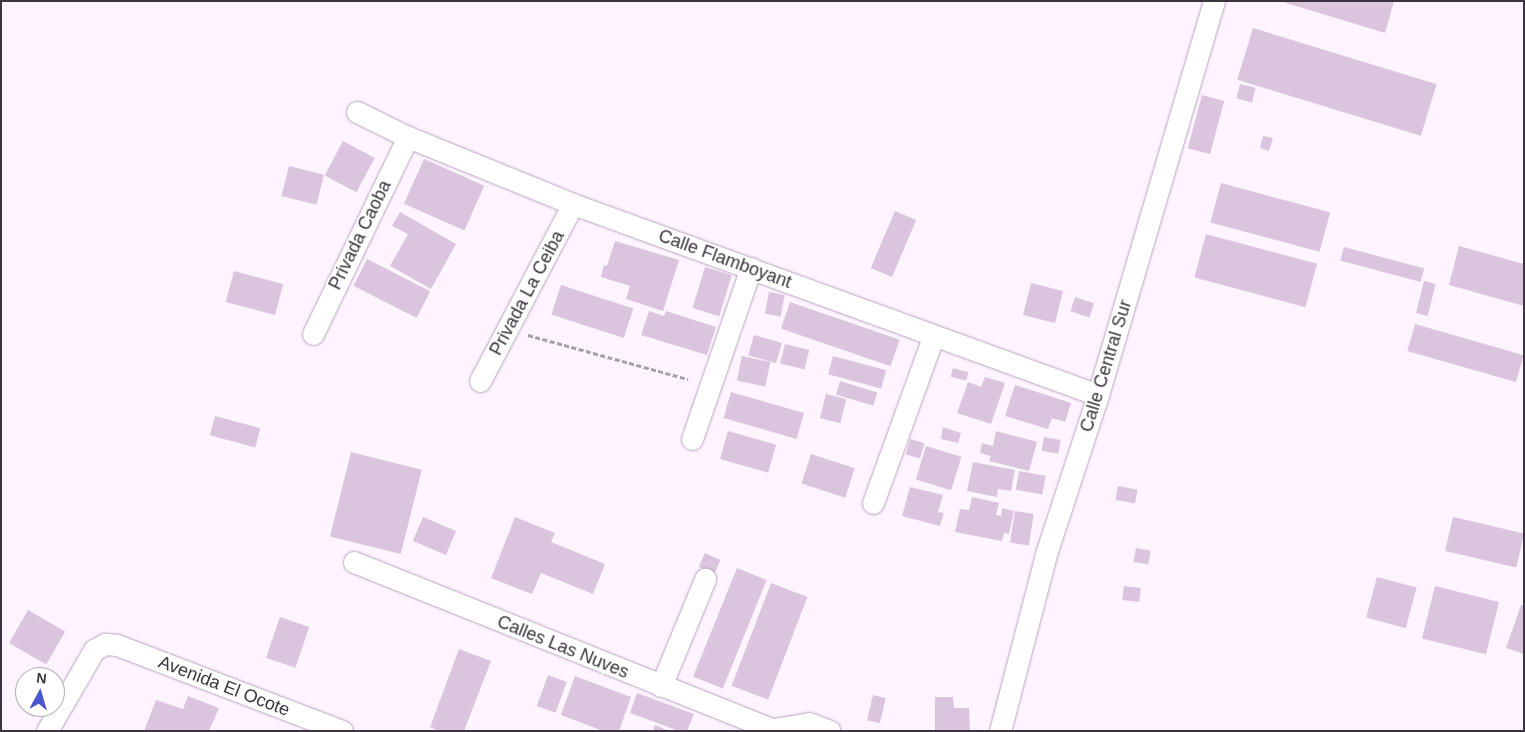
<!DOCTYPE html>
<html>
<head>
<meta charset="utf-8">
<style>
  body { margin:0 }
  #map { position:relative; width:1525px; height:732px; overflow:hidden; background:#fdf4ff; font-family:Helvetica,sans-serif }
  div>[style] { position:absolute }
  .building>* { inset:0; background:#dac4de; transform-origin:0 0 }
  .path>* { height:3px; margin-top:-1.5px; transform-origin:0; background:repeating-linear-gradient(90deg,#a69ea8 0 5px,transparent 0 7.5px) }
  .roads { filter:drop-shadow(0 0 1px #b8a3bb) drop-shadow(0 0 1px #b8a3bb) }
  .street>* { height:21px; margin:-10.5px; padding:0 10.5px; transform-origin:10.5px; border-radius:10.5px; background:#fff }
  span { translate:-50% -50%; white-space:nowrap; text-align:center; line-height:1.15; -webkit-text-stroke:4px #fff; paint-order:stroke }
  .street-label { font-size:18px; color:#3c343e }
  .frame { position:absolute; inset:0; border:2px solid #3c343e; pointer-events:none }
  .north { position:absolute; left:15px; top:667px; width:50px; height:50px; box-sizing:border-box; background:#fff; border:1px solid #b1aeb2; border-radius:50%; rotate:6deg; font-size:14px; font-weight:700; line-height:20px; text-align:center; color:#3c343e }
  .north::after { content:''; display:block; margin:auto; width:18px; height:22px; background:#4b58cd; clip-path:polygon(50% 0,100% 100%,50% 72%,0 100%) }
</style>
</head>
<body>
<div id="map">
  <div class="building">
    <i style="clip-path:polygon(1280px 1px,1394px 1px,1385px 33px)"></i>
    <i style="left:1253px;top:28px;width:192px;height:54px;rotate:17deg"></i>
    <i style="left:1240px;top:84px;width:16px;height:15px;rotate:14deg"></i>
    <i style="left:1202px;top:95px;width:23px;height:55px;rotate:15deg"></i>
    <i style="clip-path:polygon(1263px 136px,1273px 138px,1269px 151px,1260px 148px)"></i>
    <i style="left:343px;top:141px;width:36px;height:39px;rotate:28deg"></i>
    <i style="left:424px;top:159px;width:66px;height:49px;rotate:24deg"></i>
    <i style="left:289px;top:166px;width:36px;height:31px;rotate:14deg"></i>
    <i style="left:1221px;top:183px;width:113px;height:41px;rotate:15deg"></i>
    <i style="left:895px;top:211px;width:23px;height:62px;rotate:23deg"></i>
    <i style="clip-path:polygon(400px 212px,456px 244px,431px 289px,390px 266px,408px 234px,392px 226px)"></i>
    <i style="left:1206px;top:234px;width:115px;height:45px;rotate:15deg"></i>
    <i style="clip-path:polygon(615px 241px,679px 260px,663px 311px,626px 299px,630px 286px,601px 277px,604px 265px,607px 266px)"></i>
    <i style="clip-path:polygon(1459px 246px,1524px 264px,1524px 306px,1449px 285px)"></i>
    <i style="left:1344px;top:247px;width:83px;height:14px;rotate:15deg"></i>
    <i style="left:367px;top:259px;width:71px;height:30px;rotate:27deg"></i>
    <i style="left:705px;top:267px;width:28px;height:43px;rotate:17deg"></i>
    <i style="left:234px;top:271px;width:51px;height:32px;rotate:15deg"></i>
    <i style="left:1424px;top:281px;width:12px;height:33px;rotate:14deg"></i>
    <i style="left:1031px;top:283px;width:33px;height:33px;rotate:14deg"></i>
    <i style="left:561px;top:285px;width:76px;height:31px;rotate:18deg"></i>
    <i style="left:769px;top:292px;width:16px;height:22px;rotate:11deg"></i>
    <i style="left:1075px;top:297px;width:20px;height:15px;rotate:18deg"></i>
    <i style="left:790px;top:302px;width:116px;height:28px;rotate:19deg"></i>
    <i style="clip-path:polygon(649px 311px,664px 316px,666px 311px,716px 327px,707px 355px,641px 335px)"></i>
    <i style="left:1415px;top:324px;width:113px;height:28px;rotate:16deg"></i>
    <i style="left:754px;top:335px;width:29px;height:21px;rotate:16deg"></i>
    <i style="left:785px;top:344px;width:25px;height:20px;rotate:14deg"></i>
    <i style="left:742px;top:356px;width:29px;height:25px;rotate:12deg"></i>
    <i style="left:833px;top:356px;width:55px;height:19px;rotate:15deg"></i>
    <i style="left:953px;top:368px;width:16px;height:9px;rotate:15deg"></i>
    <i style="clip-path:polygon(985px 377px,1005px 383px,991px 424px,957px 413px,968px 382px,981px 387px)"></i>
    <i style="left:840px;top:381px;width:39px;height:14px;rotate:17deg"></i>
    <i style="clip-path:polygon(1015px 385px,1071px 403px,1065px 422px,1052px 418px,1048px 429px,1005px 416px)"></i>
    <i style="left:731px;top:392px;width:76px;height:27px;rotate:16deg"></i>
    <i style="left:826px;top:394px;width:21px;height:25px;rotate:14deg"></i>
    <i style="left:215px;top:416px;width:47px;height:20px;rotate:15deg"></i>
    <i style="clip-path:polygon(943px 427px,961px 433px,958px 443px,941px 439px)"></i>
    <i style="left:728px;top:431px;width:50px;height:29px;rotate:16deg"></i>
    <i style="clip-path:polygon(996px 431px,1037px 442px,1029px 471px,989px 461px,991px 456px,980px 453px,982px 443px,993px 446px)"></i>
    <i style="left:1044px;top:437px;width:17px;height:14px;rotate:10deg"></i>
    <i style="left:910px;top:439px;width:15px;height:16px;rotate:16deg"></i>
    <i style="left:926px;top:446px;width:37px;height:35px;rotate:17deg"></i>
    <i style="left:351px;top:452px;width:73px;height:87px;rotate:14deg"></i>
    <i style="left:811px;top:454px;width:46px;height:31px;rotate:18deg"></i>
    <i style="clip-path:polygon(973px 462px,1015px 470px,1011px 491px,998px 489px,997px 497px,967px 491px)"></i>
    <i style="left:1019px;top:471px;width:27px;height:19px;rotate:10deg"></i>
    <i style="left:1118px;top:486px;width:20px;height:14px;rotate:11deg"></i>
    <i style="clip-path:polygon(910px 487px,943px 495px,938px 512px,944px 513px,940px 526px,902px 516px)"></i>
    <i style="clip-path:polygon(972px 497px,999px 503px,996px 515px,1001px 516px,1002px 508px,1014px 511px,1009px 534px,1004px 533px,1002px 541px,955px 532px,960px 509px,969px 510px)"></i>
    <i style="left:1015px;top:511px;width:19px;height:32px;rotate:9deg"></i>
    <i style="left:423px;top:517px;width:36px;height:26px;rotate:23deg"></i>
    <i style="clip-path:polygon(515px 517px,555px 533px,551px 542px,605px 564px,593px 594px,541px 573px,532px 594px,491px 578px)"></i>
    <i style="left:1453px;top:517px;width:73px;height:35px;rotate:13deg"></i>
    <i style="left:1136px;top:548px;width:15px;height:14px;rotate:11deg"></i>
    <i style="left:705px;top:553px;width:17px;height:15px;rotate:24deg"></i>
    <i style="left:737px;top:568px;width:32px;height:117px;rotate:22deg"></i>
    <i style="left:1377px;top:577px;width:41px;height:42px;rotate:15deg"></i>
    <i style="left:771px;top:583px;width:39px;height:110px;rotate:21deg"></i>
    <i style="left:1124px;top:586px;width:17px;height:14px;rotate:7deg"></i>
    <i style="left:1435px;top:586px;width:66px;height:54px;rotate:14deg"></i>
    <i style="clip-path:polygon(1521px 605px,1524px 606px,1524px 654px,1506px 648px)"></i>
    <i style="left:28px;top:610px;width:43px;height:38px;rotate:30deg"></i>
    <i style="left:280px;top:617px;width:31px;height:43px;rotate:19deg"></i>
    <i style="clip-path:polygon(459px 649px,491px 661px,464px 731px,439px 731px,430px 727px)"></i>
    <i style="left:548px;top:675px;width:20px;height:33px;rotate:20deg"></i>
    <i style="clip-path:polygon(575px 676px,631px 697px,619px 731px,603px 731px,561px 715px)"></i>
    <i style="clip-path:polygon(637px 693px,694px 714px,687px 731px,679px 731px,630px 713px)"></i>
    <i style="left:873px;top:695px;width:13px;height:26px;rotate:13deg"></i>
    <i style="clip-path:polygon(188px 696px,219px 708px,209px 731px,144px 731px,156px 700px,183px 709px)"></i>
    <i style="clip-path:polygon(935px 697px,953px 697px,954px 708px,969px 708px,970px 731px,935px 731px)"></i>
    <i style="clip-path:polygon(655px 725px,669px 731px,653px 731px)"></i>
  </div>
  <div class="path">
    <i style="left:528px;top:335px;width:166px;rotate:15.4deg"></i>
  </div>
  <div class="roads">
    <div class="street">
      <i style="left:357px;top:112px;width:57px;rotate:26.1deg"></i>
      <i style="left:408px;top:137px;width:178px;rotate:22.1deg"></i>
      <i style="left:573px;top:204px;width:559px;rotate:19.99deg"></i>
      <i style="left:313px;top:334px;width:219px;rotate:-64.3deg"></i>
      <i style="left:480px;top:381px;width:200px;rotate:-62.3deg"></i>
      <i style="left:692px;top:439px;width:181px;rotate:-71deg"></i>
      <i style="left:873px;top:503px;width:177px;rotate:-70.1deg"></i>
      <i style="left:354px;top:562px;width:455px;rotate:21.8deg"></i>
      <i style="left:661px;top:686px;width:116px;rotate:-67.6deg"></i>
      <i style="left:773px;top:729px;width:36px;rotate:-9deg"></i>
      <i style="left:809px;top:723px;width:22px;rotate:21deg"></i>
      <i style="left:47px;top:731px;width:94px;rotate:-59.9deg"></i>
      <i style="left:94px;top:650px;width:13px;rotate:-29deg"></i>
      <i style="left:105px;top:644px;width:12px;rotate:5deg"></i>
      <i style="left:117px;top:645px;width:241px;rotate:20.9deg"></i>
      <i style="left:1000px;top:731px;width:186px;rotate:-75.4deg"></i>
      <i style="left:1047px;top:551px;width:164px;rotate:-71.9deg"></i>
      <i style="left:1098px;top:395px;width:411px;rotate:-73.6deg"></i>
    </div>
  </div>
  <div class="street-label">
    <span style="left:360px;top:235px;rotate:-64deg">Privada Caoba</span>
    <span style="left:725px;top:259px;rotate:20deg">Calle Flamboyant</span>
    <span style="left:527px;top:293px;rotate:-62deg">Privada La Ceiba</span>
    <span style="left:1106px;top:366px;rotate:-73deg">Calle Central Sur</span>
    <span style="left:563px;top:647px;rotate:22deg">Calles Las Nuves</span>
    <span style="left:224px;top:686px;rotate:21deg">Avenida El Ocote</span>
  </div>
  <div class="frame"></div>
  <div class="north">N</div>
</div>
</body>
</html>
